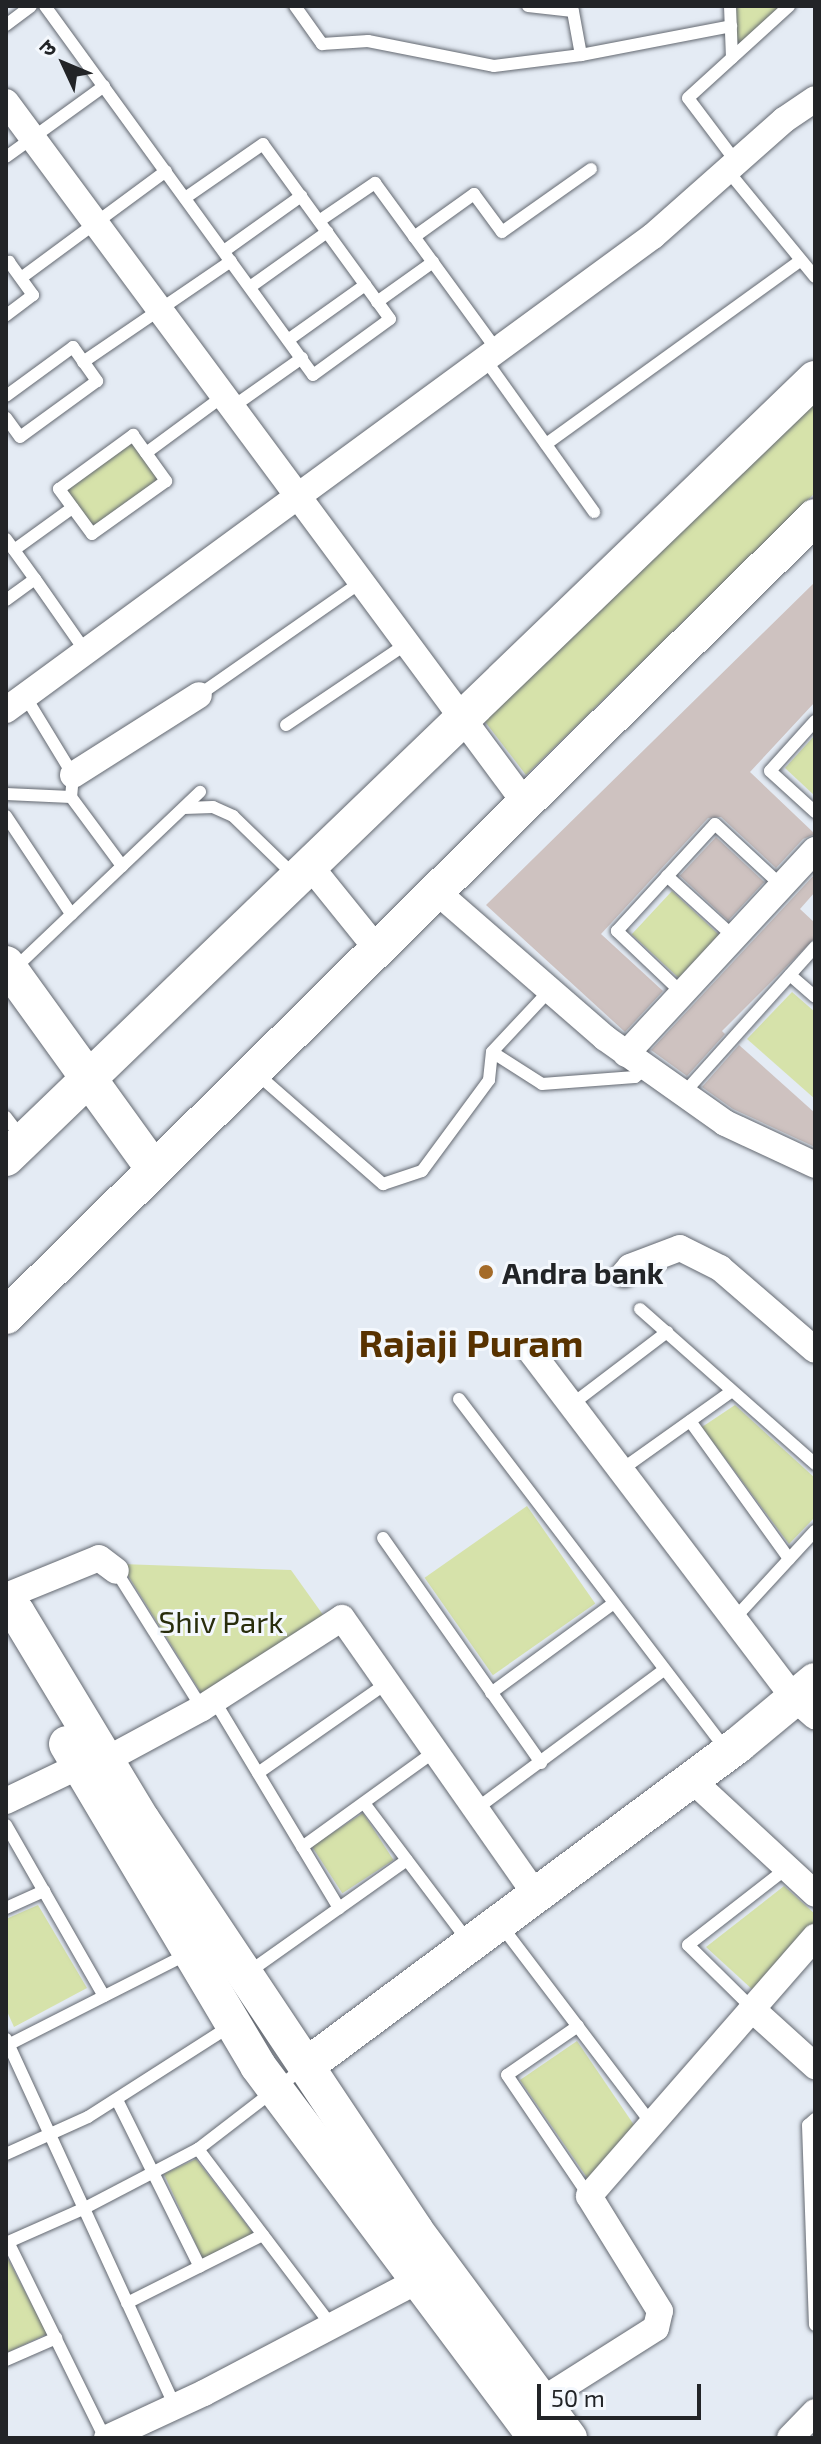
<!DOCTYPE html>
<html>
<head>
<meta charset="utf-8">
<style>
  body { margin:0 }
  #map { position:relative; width:821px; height:2444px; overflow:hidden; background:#e4ebf4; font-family:"Exo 2","Noto Sans Devanagari",sans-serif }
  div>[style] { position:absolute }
  .green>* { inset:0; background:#d6e2aa; transform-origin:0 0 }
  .building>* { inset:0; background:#cec2c0; transform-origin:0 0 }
  .roads { filter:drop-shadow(0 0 2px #646971) drop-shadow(0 0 2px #646971) }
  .lane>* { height:12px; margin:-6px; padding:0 6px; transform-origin:6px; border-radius:6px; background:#fff }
  .street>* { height:26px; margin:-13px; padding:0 13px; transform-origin:13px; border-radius:13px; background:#fff }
  .secondary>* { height:36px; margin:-18px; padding:0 18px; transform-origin:18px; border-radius:18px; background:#fff }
  .dots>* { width:22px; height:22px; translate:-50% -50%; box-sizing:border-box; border:4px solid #f4f8fd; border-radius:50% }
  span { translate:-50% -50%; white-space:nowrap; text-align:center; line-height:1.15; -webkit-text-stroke:6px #f4f8fd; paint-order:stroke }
  .poi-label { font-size:30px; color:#222427; font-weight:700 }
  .left { translate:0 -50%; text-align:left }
  .park-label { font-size:30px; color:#282d0c }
  .district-label { font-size:38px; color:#583200; font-weight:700 }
  .frame { position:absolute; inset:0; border:8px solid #222427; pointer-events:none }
  .north { position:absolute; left:24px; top:24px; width:80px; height:80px; -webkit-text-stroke:6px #f4f8fd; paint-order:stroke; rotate:314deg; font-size:22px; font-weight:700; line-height:32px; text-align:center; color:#222427 }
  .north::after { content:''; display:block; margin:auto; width:28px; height:36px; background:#222427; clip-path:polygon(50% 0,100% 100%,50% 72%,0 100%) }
  .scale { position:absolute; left:537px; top:2384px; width:164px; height:36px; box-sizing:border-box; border:4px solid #222427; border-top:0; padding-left:10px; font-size:24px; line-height:28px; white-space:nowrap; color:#222427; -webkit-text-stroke:6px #f4f8fd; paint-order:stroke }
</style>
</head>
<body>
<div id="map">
  <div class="green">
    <i style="clip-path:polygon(732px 6px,786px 6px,733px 54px)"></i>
    <i style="clip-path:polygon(815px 398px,815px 493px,526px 775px,483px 719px)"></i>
    <i style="left:133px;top:437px;width:53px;height:89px;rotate:56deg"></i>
    <i style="clip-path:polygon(815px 735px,815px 796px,785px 768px)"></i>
    <i style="left:672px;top:891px;width:64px;height:59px;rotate:43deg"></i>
    <i style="clip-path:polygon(792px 992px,815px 1012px,815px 1099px,747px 1039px)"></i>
    <i style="clip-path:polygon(735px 1405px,815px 1478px,815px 1517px,789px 1544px,702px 1427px)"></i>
    <i style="left:527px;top:1506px;width:119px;height:125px;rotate:55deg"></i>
    <i style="clip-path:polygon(121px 1564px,291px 1570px,326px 1619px,203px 1696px)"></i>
    <i style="left:363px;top:1813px;width:56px;height:61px;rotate:57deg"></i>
    <i style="clip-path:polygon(784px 1886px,815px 1914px,815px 1923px,754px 1991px,706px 1947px)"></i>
    <i style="clip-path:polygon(38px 1905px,87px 1988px,14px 2027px,6px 2009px,6px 1919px)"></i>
    <i style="clip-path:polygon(577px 2041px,634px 2125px,588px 2179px,520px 2080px)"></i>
    <i style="clip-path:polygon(196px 2159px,253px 2233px,205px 2264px,164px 2174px)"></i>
    <i style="clip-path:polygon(6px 2255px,47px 2334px,6px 2353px)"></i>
  </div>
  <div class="building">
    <i style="clip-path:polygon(815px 582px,815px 702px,750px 772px,815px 834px,803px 839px,776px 868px,721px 817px,708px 818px,601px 934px,663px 991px,625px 1032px,486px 905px)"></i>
    <i style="left:716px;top:837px;width:66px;height:53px;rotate:43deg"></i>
    <i style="clip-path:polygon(815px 874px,815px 892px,800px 909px,815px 923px,815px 938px,722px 1031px,725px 1034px,687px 1076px,651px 1050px)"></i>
    <i style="clip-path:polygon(739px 1045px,815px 1113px,815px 1147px,733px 1109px,702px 1087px)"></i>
  </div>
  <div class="roads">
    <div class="lane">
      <i style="left:45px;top:6px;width:456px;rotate:54deg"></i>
      <i style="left:313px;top:375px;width:95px;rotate:-36deg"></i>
      <i style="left:390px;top:319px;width:216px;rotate:-126deg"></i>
      <i style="left:263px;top:144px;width:95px;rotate:145.3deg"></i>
      <i style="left:295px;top:6px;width:47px;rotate:54.6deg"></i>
      <i style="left:322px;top:44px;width:46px;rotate:-3.7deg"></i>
      <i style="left:368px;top:41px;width:128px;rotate:11.2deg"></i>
      <i style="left:494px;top:66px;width:88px;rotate:-7.2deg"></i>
      <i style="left:581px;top:55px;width:153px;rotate:-10.9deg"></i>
      <i style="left:528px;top:6px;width:45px;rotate:6.3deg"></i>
      <i style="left:572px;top:6px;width:50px;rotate:79.6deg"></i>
      <i style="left:730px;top:6px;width:52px;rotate:87.8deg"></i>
      <i style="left:6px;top:25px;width:31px;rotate:-37deg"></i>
      <i style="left:6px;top:157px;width:121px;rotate:-35.9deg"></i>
      <i style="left:737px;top:163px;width:81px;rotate:-127deg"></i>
      <i style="left:688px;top:98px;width:137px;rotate:-42.3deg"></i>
      <i style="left:728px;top:171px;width:137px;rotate:50.6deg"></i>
      <i style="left:319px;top:221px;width:68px;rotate:-34.2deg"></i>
      <i style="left:375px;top:183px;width:207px;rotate:53.9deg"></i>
      <i style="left:414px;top:237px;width:74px;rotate:-35.6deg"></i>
      <i style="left:474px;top:194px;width:47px;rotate:53.6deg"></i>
      <i style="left:502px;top:232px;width:109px;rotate:-35.3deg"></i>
      <i style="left:224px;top:251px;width:95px;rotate:-35.5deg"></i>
      <i style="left:6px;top:264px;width:4px;rotate:-34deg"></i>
      <i style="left:9px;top:262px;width:41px;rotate:54deg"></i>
      <i style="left:33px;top:295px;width:34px;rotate:143deg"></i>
      <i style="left:21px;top:278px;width:180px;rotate:-36.4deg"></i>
      <i style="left:250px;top:287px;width:95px;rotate:-35.5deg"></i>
      <i style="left:377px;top:302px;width:69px;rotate:-35.5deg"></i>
      <i style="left:288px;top:340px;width:95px;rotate:-35.5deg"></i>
      <i style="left:485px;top:359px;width:188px;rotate:54.5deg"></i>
      <i style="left:83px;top:362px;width:179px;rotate:-34.3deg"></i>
      <i style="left:6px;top:396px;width:83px;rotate:-36.2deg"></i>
      <i style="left:73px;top:347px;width:42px;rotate:54.8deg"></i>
      <i style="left:97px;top:381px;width:95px;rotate:144deg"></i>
      <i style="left:20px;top:437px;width:24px;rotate:-126deg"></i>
      <i style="left:231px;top:408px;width:87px;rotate:-35.2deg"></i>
      <i style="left:133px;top:435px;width:57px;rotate:54.3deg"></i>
      <i style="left:166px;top:481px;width:91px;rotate:144.4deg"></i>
      <i style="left:92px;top:534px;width:56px;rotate:-126.3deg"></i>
      <i style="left:59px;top:489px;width:92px;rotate:-36.1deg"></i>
      <i style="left:546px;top:444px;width:314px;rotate:-35.8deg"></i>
      <i style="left:146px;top:453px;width:94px;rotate:-36.4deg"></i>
      <i style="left:6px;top:539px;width:49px;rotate:54.1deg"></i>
      <i style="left:35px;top:579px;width:36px;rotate:144deg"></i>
      <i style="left:14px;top:550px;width:72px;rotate:-35.9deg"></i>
      <i style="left:35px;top:579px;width:89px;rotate:55.1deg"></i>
      <i style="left:199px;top:695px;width:198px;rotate:-34.9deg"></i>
      <i style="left:25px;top:696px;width:92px;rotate:58.7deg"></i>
      <i style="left:73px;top:775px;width:22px;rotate:95deg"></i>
      <i style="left:71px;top:797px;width:86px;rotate:53.5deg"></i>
      <i style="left:815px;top:721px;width:67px;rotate:132deg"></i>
      <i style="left:770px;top:771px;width:61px;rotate:42.3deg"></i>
      <i style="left:286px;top:725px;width:145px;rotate:-34deg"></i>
      <i style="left:6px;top:794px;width:65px;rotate:2.6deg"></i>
      <i style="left:184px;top:808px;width:29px;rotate:-2deg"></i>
      <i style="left:213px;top:807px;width:22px;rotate:24deg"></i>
      <i style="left:233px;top:816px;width:86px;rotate:44.1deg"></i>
      <i style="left:6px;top:816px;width:118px;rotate:56.4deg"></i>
      <i style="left:667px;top:876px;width:91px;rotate:42.3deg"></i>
      <i style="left:14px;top:969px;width:257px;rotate:-43.6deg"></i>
      <i style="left:790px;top:975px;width:33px;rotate:41deg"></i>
      <i style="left:549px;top:991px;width:83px;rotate:133.1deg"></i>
      <i style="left:492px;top:1052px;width:59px;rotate:32.6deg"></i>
      <i style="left:542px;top:1084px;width:93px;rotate:-4.3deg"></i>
      <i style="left:635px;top:1077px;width:14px;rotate:-39deg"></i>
      <i style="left:682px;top:993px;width:90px;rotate:-136.4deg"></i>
      <i style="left:617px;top:931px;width:145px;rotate:-47.5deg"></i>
      <i style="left:715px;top:824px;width:91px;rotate:42.8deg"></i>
      <i style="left:256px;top:1073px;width:169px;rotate:41.2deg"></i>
      <i style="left:383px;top:1184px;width:41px;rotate:-18.4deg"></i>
      <i style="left:422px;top:1171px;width:113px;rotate:-53.6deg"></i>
      <i style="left:489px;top:1080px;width:28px;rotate:-84deg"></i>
      <i style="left:683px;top:1094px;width:198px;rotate:-48.1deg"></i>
      <i style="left:6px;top:1117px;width:26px;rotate:53deg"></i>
      <i style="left:640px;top:1309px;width:234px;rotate:41.5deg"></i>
      <i style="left:459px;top:1399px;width:441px;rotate:52.7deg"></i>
      <i style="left:571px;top:1405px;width:121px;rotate:-37.2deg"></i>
      <i style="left:690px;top:1421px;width:170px;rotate:54.3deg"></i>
      <i style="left:621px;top:1470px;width:136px;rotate:-35.4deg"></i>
      <i style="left:383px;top:1538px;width:275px;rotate:54.9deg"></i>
      <i style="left:116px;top:1571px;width:162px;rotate:57.9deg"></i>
      <i style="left:734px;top:1619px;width:120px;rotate:-47.4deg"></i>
      <i style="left:491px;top:1693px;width:152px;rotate:-36.2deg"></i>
      <i style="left:214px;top:1700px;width:243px;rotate:59deg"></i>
      <i style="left:258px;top:1773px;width:157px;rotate:-34.9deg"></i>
      <i style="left:364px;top:1803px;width:173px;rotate:53deg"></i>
      <i style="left:476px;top:1809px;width:234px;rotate:-36.5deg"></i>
      <i style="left:6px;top:1825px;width:197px;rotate:60.2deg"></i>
      <i style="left:302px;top:1847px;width:164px;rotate:-35.8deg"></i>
      <i style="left:6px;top:1908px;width:42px;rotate:-24.1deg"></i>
      <i style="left:500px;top:1924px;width:251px;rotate:52.8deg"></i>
      <i style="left:246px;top:1974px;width:197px;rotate:-35.3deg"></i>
      <i style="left:753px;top:2009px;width:91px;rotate:-135.4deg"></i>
      <i style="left:688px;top:1945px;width:125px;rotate:-37.9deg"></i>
      <i style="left:578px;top:2026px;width:86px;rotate:145.4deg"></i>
      <i style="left:507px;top:2075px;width:146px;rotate:55.9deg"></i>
      <i style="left:6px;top:2039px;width:404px;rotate:65.3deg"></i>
      <i style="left:6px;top:2046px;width:205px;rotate:-26.9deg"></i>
      <i style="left:117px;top:2100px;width:186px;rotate:63.6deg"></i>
      <i style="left:815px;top:2119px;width:9px;rotate:139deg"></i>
      <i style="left:808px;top:2125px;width:200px;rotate:88deg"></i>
      <i style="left:198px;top:2149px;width:222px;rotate:52.9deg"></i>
      <i style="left:6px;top:2154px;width:90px;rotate:-24.3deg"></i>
      <i style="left:88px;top:2117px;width:171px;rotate:-32.6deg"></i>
      <i style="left:8px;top:2242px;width:219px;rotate:63.7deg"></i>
      <i style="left:6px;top:2243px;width:84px;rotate:-23.8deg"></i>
      <i style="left:83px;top:2209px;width:130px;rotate:-27.6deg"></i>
      <i style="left:198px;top:2149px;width:133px;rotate:-37.6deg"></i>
      <i style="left:127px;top:2303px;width:152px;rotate:-26.6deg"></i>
      <i style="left:6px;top:2360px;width:55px;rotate:-23.7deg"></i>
    </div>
    <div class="street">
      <i style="left:6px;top:102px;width:872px;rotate:53.48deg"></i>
      <i style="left:6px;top:710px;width:802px;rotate:-36.23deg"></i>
      <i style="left:653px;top:236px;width:175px;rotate:-41.5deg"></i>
      <i style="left:784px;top:120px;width:37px;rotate:-34deg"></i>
      <i style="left:73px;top:775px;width:149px;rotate:-32.4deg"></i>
      <i style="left:310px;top:866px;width:107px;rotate:51.1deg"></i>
      <i style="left:436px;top:891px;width:224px;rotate:41deg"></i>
      <i style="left:605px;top:1038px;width:147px;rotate:35.3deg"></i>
      <i style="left:725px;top:1123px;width:99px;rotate:25deg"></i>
      <i style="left:626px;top:1054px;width:278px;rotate:-47.2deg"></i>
      <i style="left:624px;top:1274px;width:9px;rotate:-49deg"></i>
      <i style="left:630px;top:1267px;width:53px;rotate:-20.8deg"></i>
      <i style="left:680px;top:1248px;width:45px;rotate:26.6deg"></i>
      <i style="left:720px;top:1268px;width:125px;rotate:40.8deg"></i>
      <i style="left:532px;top:1353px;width:433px;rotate:52.8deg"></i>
      <i style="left:794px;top:1698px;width:28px;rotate:41deg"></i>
      <i style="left:6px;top:1596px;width:100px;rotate:-22.2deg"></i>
      <i style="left:99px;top:1558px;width:21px;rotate:37deg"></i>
      <i style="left:691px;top:1779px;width:169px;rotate:42.8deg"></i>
      <i style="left:6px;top:1801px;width:81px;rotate:-25.6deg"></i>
      <i style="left:79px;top:1766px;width:25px;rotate:-11deg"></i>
      <i style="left:104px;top:1761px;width:111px;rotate:-28.4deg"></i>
      <i style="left:202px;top:1708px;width:166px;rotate:-32.7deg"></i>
      <i style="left:342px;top:1618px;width:337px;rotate:55deg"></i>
      <i style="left:753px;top:2010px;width:84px;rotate:42.1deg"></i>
      <i style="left:528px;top:2409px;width:151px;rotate:-32.3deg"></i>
      <i style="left:656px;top:2328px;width:17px;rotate:-77deg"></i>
      <i style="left:660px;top:2311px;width:135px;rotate:-121.7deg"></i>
      <i style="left:589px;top:2196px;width:344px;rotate:-48.9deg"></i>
      <i style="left:107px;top:2438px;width:107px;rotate:-24.9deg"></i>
      <i style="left:204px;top:2393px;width:259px;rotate:-27.7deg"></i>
      <i style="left:790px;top:2438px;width:36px;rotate:-46deg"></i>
    </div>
    <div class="secondary">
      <i style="left:6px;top:964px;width:253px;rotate:54.2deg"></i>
      <i style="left:6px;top:1158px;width:1123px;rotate:-43.92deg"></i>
      <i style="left:6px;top:1316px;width:1137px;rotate:-44.64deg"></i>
      <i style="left:6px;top:1610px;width:11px;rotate:15deg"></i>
      <i style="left:17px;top:1613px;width:242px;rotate:58.9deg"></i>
      <i style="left:142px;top:1820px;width:493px;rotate:56.3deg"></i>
      <i style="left:415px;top:2230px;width:259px;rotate:53.5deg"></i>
      <i style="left:67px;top:1744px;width:374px;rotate:59.3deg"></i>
      <i style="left:258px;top:2066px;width:464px;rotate:53.2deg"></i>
      <i style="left:306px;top:2066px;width:538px;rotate:-36.61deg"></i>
      <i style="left:738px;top:1745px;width:100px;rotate:-39.7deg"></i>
    </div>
  </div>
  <div class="dots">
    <i style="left:486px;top:1272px;background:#a46b29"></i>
  </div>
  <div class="poi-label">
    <span class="left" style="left:502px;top:1272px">Andra bank</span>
  </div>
  <div class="park-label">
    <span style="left:221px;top:1621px">Shiv Park</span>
  </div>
  <div class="district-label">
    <span style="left:471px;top:1343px">Rajaji Puram</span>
  </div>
  <div class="frame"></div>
  <div class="north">उ</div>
  <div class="scale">50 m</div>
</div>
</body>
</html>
